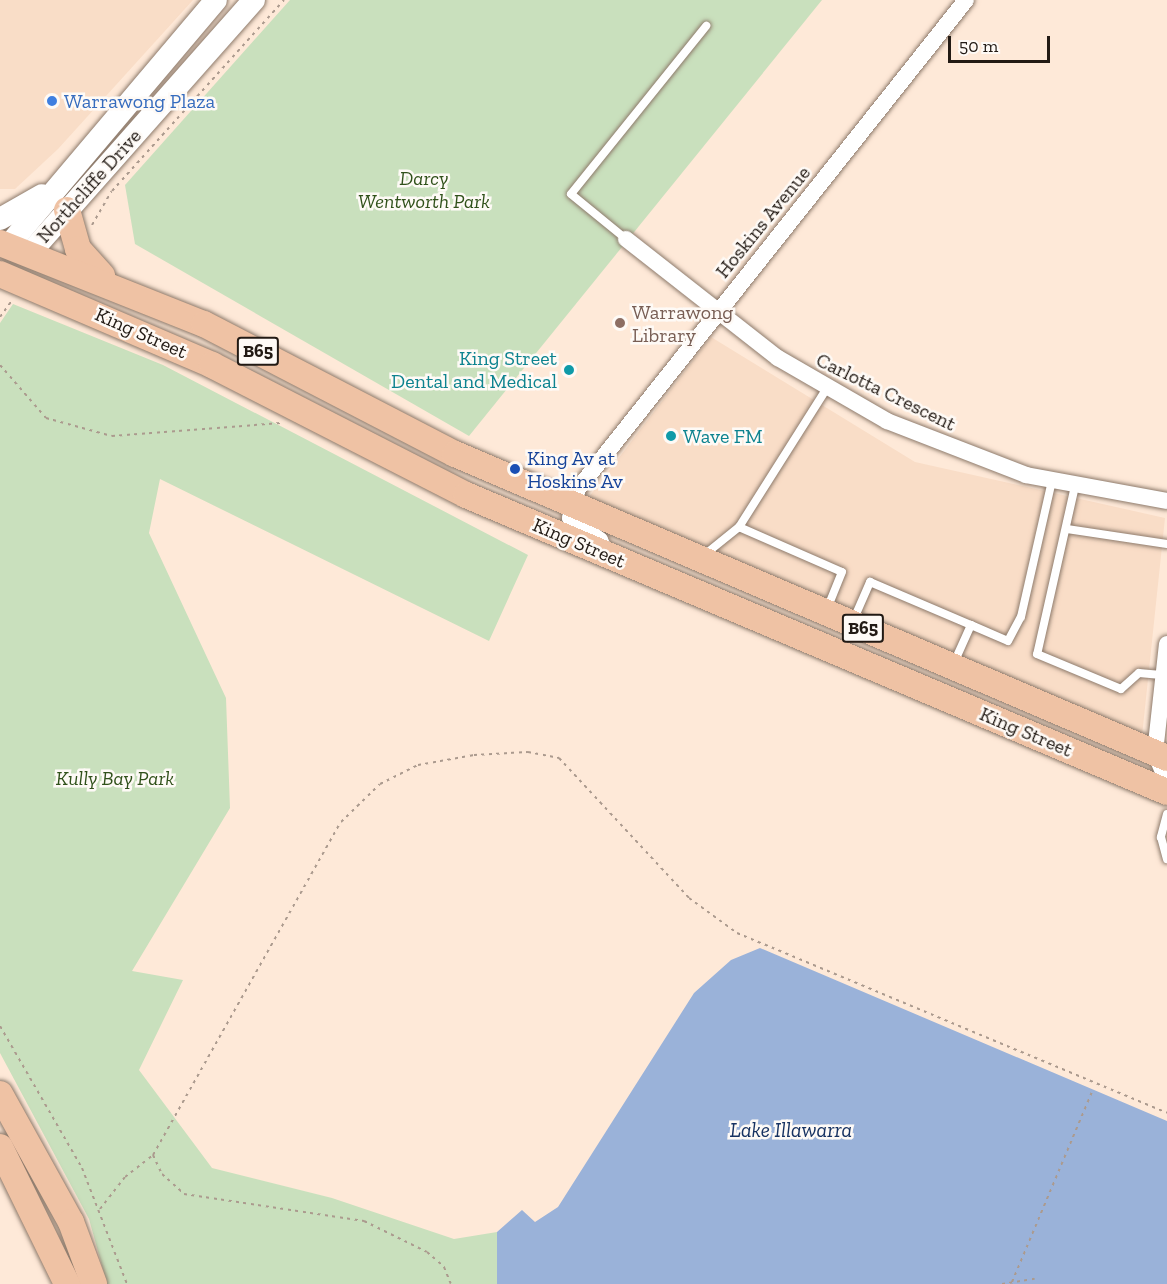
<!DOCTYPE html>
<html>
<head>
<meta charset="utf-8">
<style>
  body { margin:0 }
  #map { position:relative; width:1167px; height:1284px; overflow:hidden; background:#fee9d8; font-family:"Zilla Slab",serif }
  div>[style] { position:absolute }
  .built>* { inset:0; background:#f9ddc7 }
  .green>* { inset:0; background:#c9e0bd }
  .water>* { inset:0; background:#9ab2d9 }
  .path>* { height:2px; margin-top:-1px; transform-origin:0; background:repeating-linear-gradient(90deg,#ab9a8e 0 3px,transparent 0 7.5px) }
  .roads { filter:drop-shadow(0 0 2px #8d7a6b) drop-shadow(0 0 2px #8d7a6b) }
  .lane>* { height:8px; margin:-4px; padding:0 4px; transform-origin:4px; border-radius:4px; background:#fff }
  .street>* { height:16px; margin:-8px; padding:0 8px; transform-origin:8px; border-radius:8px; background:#fff }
  .secondary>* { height:22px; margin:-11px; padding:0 11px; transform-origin:11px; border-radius:11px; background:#fff }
  .primary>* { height:26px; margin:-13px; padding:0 13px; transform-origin:13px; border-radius:13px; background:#efc2a4 }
  .dots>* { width:16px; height:16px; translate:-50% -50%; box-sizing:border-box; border:3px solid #fefaf6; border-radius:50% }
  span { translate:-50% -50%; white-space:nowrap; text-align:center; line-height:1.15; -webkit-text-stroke:5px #fefaf6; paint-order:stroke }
  .shield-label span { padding:2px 4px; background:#fefaf6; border:2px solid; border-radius:4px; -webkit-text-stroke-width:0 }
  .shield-label { font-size:18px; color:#221a14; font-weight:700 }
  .shop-label { font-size:20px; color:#366cbe }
  .left { translate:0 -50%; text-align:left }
  .park-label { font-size:20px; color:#30511a; font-style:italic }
  .street-label { font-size:20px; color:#221a14 }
  .education-label { font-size:20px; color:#785e54 }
  .culture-label { font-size:20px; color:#0d838f }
  .right { translate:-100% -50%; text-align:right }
  .transit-label { font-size:20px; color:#164399 }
  .water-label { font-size:21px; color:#163262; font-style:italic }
  .scale { position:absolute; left:948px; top:36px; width:102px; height:27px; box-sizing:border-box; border:3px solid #221a14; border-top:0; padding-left:8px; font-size:18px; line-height:21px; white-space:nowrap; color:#221a14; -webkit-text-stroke:4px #fefaf6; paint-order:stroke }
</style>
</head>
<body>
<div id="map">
  <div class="built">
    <i style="clip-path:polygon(0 0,193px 0,58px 149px,15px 189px,0 189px)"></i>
    <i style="clip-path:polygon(711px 337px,915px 462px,1165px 518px,1142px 736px,586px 501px)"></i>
  </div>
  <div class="green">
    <i style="clip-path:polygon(290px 0,822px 0,469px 436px,135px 244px,125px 185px)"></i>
    <i style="clip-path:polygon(13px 304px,163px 365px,528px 555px,489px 641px,160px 479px,149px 533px,226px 698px,230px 808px,132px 971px,183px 980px,139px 1070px,212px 1168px,332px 1198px,454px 1239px,497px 1232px,497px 1284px,107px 1284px,89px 1219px,0 1053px,0 323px)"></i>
  </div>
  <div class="water">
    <i style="clip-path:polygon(760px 948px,1167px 1121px,1167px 1284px,497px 1284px,497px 1232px,522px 1210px,535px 1222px,558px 1207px,694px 993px,731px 960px)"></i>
  </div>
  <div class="path">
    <i style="left:92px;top:225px;width:39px;rotate:-60deg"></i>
    <i style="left:112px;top:191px;width:257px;rotate:-48deg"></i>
    <i style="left:0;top:317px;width:22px;rotate:-54deg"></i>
    <i style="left:0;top:365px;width:70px;rotate:49deg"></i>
    <i style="left:46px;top:418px;width:68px;rotate:15.3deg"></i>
    <i style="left:112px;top:436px;width:169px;rotate:-4.4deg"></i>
    <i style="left:0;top:1026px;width:164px;rotate:60deg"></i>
    <i style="left:82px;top:1168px;width:124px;rotate:68.8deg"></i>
    <i style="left:153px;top:1155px;width:21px;rotate:65deg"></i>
    <i style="left:162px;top:1174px;width:30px;rotate:42deg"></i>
    <i style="left:184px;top:1194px;width:182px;rotate:8.5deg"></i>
    <i style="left:364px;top:1221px;width:70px;rotate:26.2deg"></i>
    <i style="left:427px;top:1252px;width:23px;rotate:41deg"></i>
    <i style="left:444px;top:1267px;width:18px;rotate:68deg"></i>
    <i style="left:100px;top:1209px;width:41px;rotate:-52deg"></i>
    <i style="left:125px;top:1177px;width:36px;rotate:-38deg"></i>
    <i style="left:153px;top:1155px;width:382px;rotate:-60.6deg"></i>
    <i style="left:341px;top:822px;width:54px;rotate:-44.3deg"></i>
    <i style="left:380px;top:784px;width:42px;rotate:-26.6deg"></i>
    <i style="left:418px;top:765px;width:57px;rotate:-10.1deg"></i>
    <i style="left:474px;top:755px;width:54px;rotate:-3.2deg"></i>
    <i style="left:528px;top:752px;width:32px;rotate:11deg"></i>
    <i style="left:559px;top:758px;width:191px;rotate:47.1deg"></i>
    <i style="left:689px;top:898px;width:59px;rotate:36.1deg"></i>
    <i style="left:737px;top:933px;width:466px;rotate:22.7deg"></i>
    <i style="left:1012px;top:1282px;width:209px;rotate:-67.2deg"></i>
    <i style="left:1002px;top:1284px;width:33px;rotate:-9deg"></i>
  </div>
  <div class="roads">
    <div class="lane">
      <i style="left:626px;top:239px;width:71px;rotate:-140.7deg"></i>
      <i style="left:571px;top:194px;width:216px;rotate:-51.2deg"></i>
      <i style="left:827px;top:388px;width:165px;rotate:122.3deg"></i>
      <i style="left:739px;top:527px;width:112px;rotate:23.6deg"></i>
      <i style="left:842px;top:572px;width:40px;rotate:112deg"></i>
      <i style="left:1075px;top:486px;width:172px;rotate:102.7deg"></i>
      <i style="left:1037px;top:654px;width:91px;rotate:22.6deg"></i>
      <i style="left:1121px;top:689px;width:24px;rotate:-42deg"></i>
      <i style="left:1139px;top:673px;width:25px;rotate:5deg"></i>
      <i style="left:1067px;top:529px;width:101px;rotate:8.5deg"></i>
      <i style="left:703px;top:556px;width:46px;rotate:-38.9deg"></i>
      <i style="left:853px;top:621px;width:43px;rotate:-66.4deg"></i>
      <i style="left:870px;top:582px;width:110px;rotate:23.1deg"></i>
      <i style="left:953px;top:665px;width:44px;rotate:-65.8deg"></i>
      <i style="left:971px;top:625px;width:40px;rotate:23.4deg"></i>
      <i style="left:1008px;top:641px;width:27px;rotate:-62deg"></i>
      <i style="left:1021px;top:617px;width:139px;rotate:-77.2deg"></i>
      <i style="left:1167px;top:814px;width:24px;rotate:105deg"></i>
      <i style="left:1161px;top:837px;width:23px;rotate:75deg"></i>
    </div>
    <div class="street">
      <i style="left:626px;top:239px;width:193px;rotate:38.1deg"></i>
      <i style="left:778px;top:358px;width:126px;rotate:30deg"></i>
      <i style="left:887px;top:421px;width:149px;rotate:21.2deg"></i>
      <i style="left:1026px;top:475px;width:143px;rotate:10.4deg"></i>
      <i style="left:606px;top:553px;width:14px;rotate:-115deg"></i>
      <i style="left:600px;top:540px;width:37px;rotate:-144deg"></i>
      <i style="left:570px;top:518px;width:30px;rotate:-75deg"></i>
      <i style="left:578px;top:489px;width:624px;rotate:-51.57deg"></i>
      <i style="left:1167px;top:644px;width:110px;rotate:96.3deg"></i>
      <i style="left:1155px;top:753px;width:30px;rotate:67deg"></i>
    </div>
    <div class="secondary">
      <i style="left:0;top:219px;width:48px;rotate:-29.7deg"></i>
      <i style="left:8px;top:246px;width:322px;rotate:-49.8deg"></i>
      <i style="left:30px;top:253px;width:338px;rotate:-48.5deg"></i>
    </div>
    <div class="primary">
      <i style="left:67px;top:210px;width:41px;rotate:74.2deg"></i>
      <i style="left:78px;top:249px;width:36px;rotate:48deg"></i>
      <i style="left:0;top:243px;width:219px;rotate:21.7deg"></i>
      <i style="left:204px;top:324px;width:283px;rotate:27.4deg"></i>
      <i style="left:455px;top:454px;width:774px;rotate:23.12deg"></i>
      <i style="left:0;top:274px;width:231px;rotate:23.2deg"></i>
      <i style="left:212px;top:365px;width:285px;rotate:27.1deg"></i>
      <i style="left:466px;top:495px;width:761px;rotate:22.96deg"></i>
      <i style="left:0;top:1094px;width:146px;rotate:61deg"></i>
      <i style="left:71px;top:1222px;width:66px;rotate:69.6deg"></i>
      <i style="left:0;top:1147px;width:153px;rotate:63.9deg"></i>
    </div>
  </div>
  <div class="dots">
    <i style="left:52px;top:101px;background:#3f7fe0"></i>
    <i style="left:620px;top:323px;background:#8d6e63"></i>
    <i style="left:569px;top:370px;background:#0f9aa8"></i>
    <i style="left:671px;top:436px;background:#0f9aa8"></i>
    <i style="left:515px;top:469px;background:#1a4fb4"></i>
  </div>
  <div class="shield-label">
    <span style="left:258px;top:351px">B65</span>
    <span style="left:863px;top:628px">B65</span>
  </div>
  <div class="shop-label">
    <span class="left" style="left:64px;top:101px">Warrawong Plaza</span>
  </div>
  <div class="park-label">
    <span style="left:424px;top:190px">Darcy<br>Wentworth Park</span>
    <span style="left:115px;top:778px">Kully Bay Park</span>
  </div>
  <div class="street-label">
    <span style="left:89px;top:186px;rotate:-48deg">Northcliffe Drive</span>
    <span style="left:763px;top:222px;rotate:-51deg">Hoskins Avenue</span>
    <span style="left:141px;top:333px;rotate:24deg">King Street</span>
    <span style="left:886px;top:392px;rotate:26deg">Carlotta Crescent</span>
    <span style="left:579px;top:543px;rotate:23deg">King Street</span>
    <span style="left:1026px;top:732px;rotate:23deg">King Street</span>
  </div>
  <div class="education-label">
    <span class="left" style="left:632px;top:324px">Warrawong<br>Library</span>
  </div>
  <div class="culture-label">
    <span class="right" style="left:557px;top:370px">King Street<br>Dental and Medical</span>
    <span class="left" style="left:683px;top:436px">Wave FM</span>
  </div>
  <div class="transit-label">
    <span class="left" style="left:527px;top:470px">King Av at<br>Hoskins Av</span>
  </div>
  <div class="water-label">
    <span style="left:791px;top:1130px">Lake Illawarra</span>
  </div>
  <div class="scale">50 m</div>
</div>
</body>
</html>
